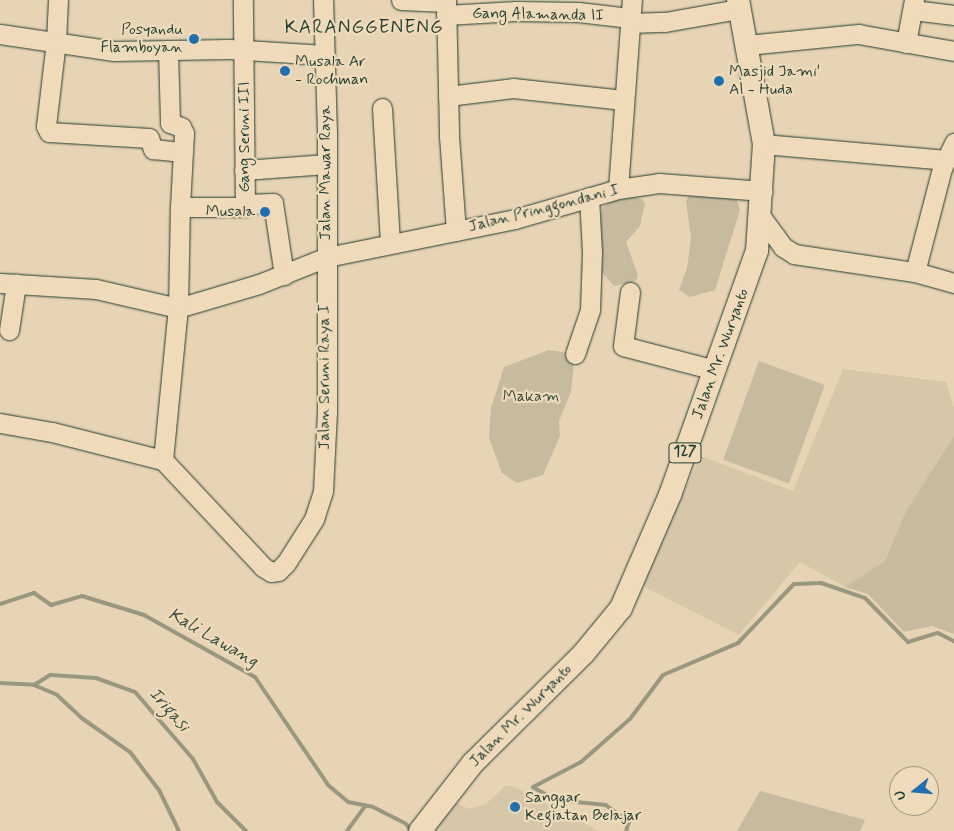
<!DOCTYPE html>
<html>
<head>
<meta charset="utf-8">
<style>
  body { margin:0 }
  #map { position:relative; width:954px; height:831px; overflow:hidden; background:#e7d4b4; font-family:Mynerve,sans-serif }
  div>[style] { position:absolute }
  .built>* { inset:0; background:#d6c7a9 }
  .green>* { inset:0; background:#c6bb9e; transform-origin:0 0 }
  .stream>* { height:4px; margin:-2px; padding:0 2px; transform-origin:2px; border-radius:2px; background:#989881 }
  .roads { filter:drop-shadow(0 0 1px #1f3d34) drop-shadow(0 0 1px #1f3d34) }
  .minor>* { height:19px; margin:-9.5px; padding:0 9.5px; transform-origin:9.5px; border-radius:9.5px; background:#efdab9 }
  .major>* { height:22px; margin:-11px; padding:0 11px; transform-origin:11px; border-radius:11px; background:#efdab9 }
  .dots>* { width:14px; height:14px; translate:-50% -50%; box-sizing:border-box; border:2px solid #efdab9; border-radius:50% }
  span { translate:-50% -50%; white-space:nowrap; text-align:center; line-height:1.15; -webkit-text-stroke:4.5px #efdab9; paint-order:stroke }
  .shield-label span { padding:1px 4px; background:#efdab9; border:1px solid; border-radius:4px; -webkit-text-stroke-width:0 }
  .shield-label { font-size:15px; color:#1f3d34; font-weight:700 }
  .street-label { font-size:16px; color:#1f3d34 }
  .poi-label { font-size:16px; color:#1f3d34 }
  .right { translate:-100% -50%; text-align:right }
  .left { translate:0 -50%; text-align:left }
  .park-label { font-size:16px; color:#304a3f }
  .water-label { font-size:18px; color:#374f43; font-style:italic }
  .quarter-label { font-size:19px; color:#1f3d34; letter-spacing:1px }
  .north { position:absolute; left:889px; top:766px; width:50px; height:50px; box-sizing:border-box; background:#efdab9; border:1px solid #9c9b84; border-radius:50%; rotate:253deg; font-size:14px; font-weight:700; line-height:20px; text-align:center; color:#1f3d34 }
  .north::after { content:''; display:block; margin:auto; width:18px; height:22px; background:#1f6fb2; clip-path:polygon(50% 0,100% 100%,50% 72%,0 100%) }
</style>
</head>
<body>
<div id="map">
  <div class="built">
    <i style="clip-path:polygon(843px 369px,946px 382px,954px 408px,954px 436px,906px 511px,885px 562px,845px 587px,800px 562px,739px 635px,641px 585px,701px 456px,793px 491px)"></i>
    <i style="clip-path:polygon(505px 786px,513px 786px,599px 831px,424px 831px,446px 798px,469px 809px,486px 804px)"></i>
  </div>
  <div class="green">
    <i style="clip-path:polygon(702px 191px,737px 200px,740px 210px,715px 290px,690px 297px,679px 290px,687px 268px,691px 238px,686px 201px,691px 192px)"></i>
    <i style="clip-path:polygon(631px 196px,642px 199px,645px 204px,640px 226px,626px 242px,638px 275px,636px 281px,614px 286px,589px 258px,602px 208px,614px 199px)"></i>
    <i style="clip-path:polygon(549px 350px,575px 354px,571px 392px,559px 421px,560px 436px,543px 475px,517px 483px,502px 473px,489px 438px,491px 408px,504px 367px)"></i>
    <i style="left:759px;top:361px;width:70px;height:105px;rotate:20deg"></i>
    <i style="clip-path:polygon(954px 436px,954px 634px,932px 626px,904px 632px,868px 594px,845px 587px,885px 561px,906px 511px)"></i>
    <i style="clip-path:polygon(760px 791px,865px 820px,860px 831px,737px 831px)"></i>
  </div>
  <div class="stream">
    <i style="left:0;top:604px;width:36px;rotate:-18deg"></i>
    <i style="left:34px;top:593px;width:21px;rotate:35deg"></i>
    <i style="left:51px;top:605px;width:32px;rotate:-16deg"></i>
    <i style="left:82px;top:596px;width:65px;rotate:17deg"></i>
    <i style="left:144px;top:615px;width:127px;rotate:29.2deg"></i>
    <i style="left:255px;top:677px;width:130px;rotate:55.9deg"></i>
    <i style="left:328px;top:785px;width:26px;rotate:40deg"></i>
    <i style="left:348px;top:802px;width:25px;rotate:11deg"></i>
    <i style="left:373px;top:807px;width:37px;rotate:27deg"></i>
    <i style="left:406px;top:824px;width:9px;rotate:49deg"></i>
    <i style="left:0;top:683px;width:34px;rotate:3deg"></i>
    <i style="left:34px;top:685px;width:25px;rotate:23deg"></i>
    <i style="left:57px;top:695px;width:35px;rotate:43deg"></i>
    <i style="left:83px;top:719px;width:57px;rotate:35.1deg"></i>
    <i style="left:130px;top:752px;width:48px;rotate:52.7deg"></i>
    <i style="left:159px;top:790px;width:46px;rotate:64deg"></i>
    <i style="left:34px;top:685px;width:19px;rotate:-32deg"></i>
    <i style="left:50px;top:675px;width:46px;rotate:3.7deg"></i>
    <i style="left:96px;top:678px;width:41px;rotate:19.7deg"></i>
    <i style="left:135px;top:692px;width:89px;rotate:49.1deg"></i>
    <i style="left:193px;top:759px;width:49px;rotate:60.8deg"></i>
    <i style="left:217px;top:802px;width:41px;rotate:45deg"></i>
    <i style="left:347px;top:831px;width:31px;rotate:-54deg"></i>
    <i style="left:626px;top:831px;width:9px;rotate:-72deg"></i>
    <i style="left:629px;top:822px;width:29px;rotate:-144deg"></i>
    <i style="left:606px;top:805px;width:50px;rotate:-174.3deg"></i>
    <i style="left:556px;top:800px;width:26px;rotate:-151deg"></i>
    <i style="left:533px;top:787px;width:54px;rotate:-27.5deg"></i>
    <i style="left:581px;top:762px;width:65px;rotate:-41.3deg"></i>
    <i style="left:630px;top:719px;width:55px;rotate:-53.1deg"></i>
    <i style="left:663px;top:675px;width:82px;rotate:-23.1deg"></i>
    <i style="left:738px;top:643px;width:81px;rotate:-46.5deg"></i>
    <i style="left:794px;top:584px;width:27px;rotate:-2deg"></i>
    <i style="left:821px;top:583px;width:46px;rotate:18.8deg"></i>
    <i style="left:865px;top:598px;width:62px;rotate:45.7deg"></i>
    <i style="left:908px;top:642px;width:31px;rotate:-17deg"></i>
    <i style="left:938px;top:633px;width:18px;rotate:27deg"></i>
  </div>
  <div class="roads">
    <div class="minor">
      <i style="left:58px;top:0;width:41px;rotate:92.8deg"></i>
      <i style="left:56px;top:41px;width:86px;rotate:96.7deg"></i>
      <i style="left:46px;top:126px;width:7px;rotate:63deg"></i>
      <i style="left:49px;top:132px;width:100px;rotate:3.4deg"></i>
      <i style="left:149px;top:138px;width:12px;rotate:70deg"></i>
      <i style="left:153px;top:149px;width:30px;rotate:6deg"></i>
      <i style="left:401px;top:0;width:45px;rotate:2.5deg"></i>
      <i style="left:446px;top:0;width:136px;rotate:88.7deg"></i>
      <i style="left:449px;top:136px;width:95px;rotate:85.8deg"></i>
      <i style="left:913px;top:10px;width:41px;rotate:7deg"></i>
      <i style="left:446px;top:15px;width:70px;rotate:-3.3deg"></i>
      <i style="left:516px;top:11px;width:62px;rotate:0.9deg"></i>
      <i style="left:578px;top:12px;width:52px;rotate:6.6deg"></i>
      <i style="left:630px;top:23px;width:35px;rotate:-2deg"></i>
      <i style="left:665px;top:22px;width:75px;rotate:-10deg"></i>
      <i style="left:0;top:34px;width:115px;rotate:8.5deg"></i>
      <i style="left:114px;top:51px;width:115px;rotate:-1deg"></i>
      <i style="left:229px;top:49px;width:96px;rotate:3.6deg"></i>
      <i style="left:906px;top:43px;width:44px;rotate:-79.5deg"></i>
      <i style="left:747px;top:45px;width:112px;rotate:-5.7deg"></i>
      <i style="left:858px;top:34px;width:97px;rotate:10deg"></i>
      <i style="left:168px;top:50px;width:73px;rotate:88.4deg"></i>
      <i style="left:170px;top:123px;width:12px;rotate:20deg"></i>
      <i style="left:181px;top:127px;width:7px;rotate:63deg"></i>
      <i style="left:184px;top:133px;width:74px;rotate:93.1deg"></i>
      <i style="left:448px;top:96px;width:65px;rotate:-7deg"></i>
      <i style="left:513px;top:88px;width:111px;rotate:6.2deg"></i>
      <i style="left:382px;top:108px;width:136px;rotate:86.6deg"></i>
      <i style="left:764px;top:144px;width:183px;rotate:5deg"></i>
      <i style="left:244px;top:170px;width:83px;rotate:-4.1deg"></i>
      <i style="left:618px;top:189px;width:190px;rotate:-85.8deg"></i>
      <i style="left:245px;top:204px;width:28px;rotate:-2deg"></i>
      <i style="left:273px;top:203px;width:73px;rotate:81.3deg"></i>
      <i style="left:762px;top:218px;width:36px;rotate:54deg"></i>
      <i style="left:783px;top:247px;width:13px;rotate:32deg"></i>
      <i style="left:794px;top:254px;width:122px;rotate:8.5deg"></i>
      <i style="left:915px;top:272px;width:41px;rotate:15.8deg"></i>
      <i style="left:915px;top:272px;width:107px;rotate:-75.4deg"></i>
      <i style="left:942px;top:168px;width:28px;rotate:-64deg"></i>
      <i style="left:0;top:283px;width:96px;rotate:3.6deg"></i>
      <i style="left:96px;top:289px;width:84px;rotate:13deg"></i>
      <i style="left:178px;top:308px;width:84px;rotate:-16.5deg"></i>
      <i style="left:259px;top:284px;width:73px;rotate:-21.7deg"></i>
      <i style="left:327px;top:257px;width:192px;rotate:-11.4deg"></i>
      <i style="left:515px;top:219px;width:107px;rotate:-16.2deg"></i>
      <i style="left:618px;top:189px;width:41px;rotate:-8.3deg"></i>
      <i style="left:659px;top:183px;width:104px;rotate:4.4deg"></i>
      <i style="left:630px;top:292px;width:54px;rotate:97.4deg"></i>
      <i style="left:623px;top:346px;width:95px;rotate:14.6deg"></i>
      <i style="left:9px;top:330px;width:47px;rotate:-81.3deg"></i>
      <i style="left:575px;top:354px;width:46px;rotate:-71.2deg"></i>
      <i style="left:590px;top:310px;width:58px;rotate:-88deg"></i>
      <i style="left:592px;top:252px;width:55px;rotate:-93.1deg"></i>
      <i style="left:0;top:423px;width:53px;rotate:9.8deg"></i>
      <i style="left:52px;top:432px;width:114px;rotate:14.2deg"></i>
      <i style="left:163px;top:460px;width:146px;rotate:46.9deg"></i>
      <i style="left:263px;top:567px;width:9px;rotate:32deg"></i>
      <i style="left:271px;top:572px;width:7px;rotate:-8deg"></i>
      <i style="left:278px;top:571px;width:11px;rotate:-45deg"></i>
      <i style="left:286px;top:563px;width:52px;rotate:-57.5deg"></i>
      <i style="left:314px;top:519px;width:29px;rotate:-72deg"></i>
      <i style="left:323px;top:491px;width:80px;rotate:-87.1deg"></i>
      <i style="left:327px;top:411px;width:278px;rotate:-90deg"></i>
      <i style="left:327px;top:133px;width:133px;rotate:-91.7deg"></i>
      <i style="left:163px;top:460px;width:153px;rotate:-84.4deg"></i>
      <i style="left:178px;top:308px;width:101px;rotate:-88.9deg"></i>
      <i style="left:180px;top:207px;width:65px"></i>
      <i style="left:245px;top:207px;width:207px;rotate:-90.6deg"></i>
    </div>
    <div class="major">
      <i style="left:420px;top:831px;width:86px;rotate:-52.1deg"></i>
      <i style="left:473px;top:763px;width:156px;rotate:-44.7deg"></i>
      <i style="left:584px;top:653px;width:58px;rotate:-50.6deg"></i>
      <i style="left:621px;top:608px;width:123px;rotate:-66.6deg"></i>
      <i style="left:670px;top:495px;width:259px;rotate:-70.4deg"></i>
      <i style="left:757px;top:251px;width:107px;rotate:-86.3deg"></i>
      <i style="left:764px;top:144px;width:146px;rotate:-100.2deg"></i>
    </div>
  </div>
  <div class="dots">
    <i style="left:194px;top:39px;background:#1f6fb2"></i>
    <i style="left:285px;top:71px;background:#1f6fb2"></i>
    <i style="left:719px;top:81px;background:#1f6fb2"></i>
    <i style="left:265px;top:212px;background:#1f6fb2"></i>
    <i style="left:515px;top:807px;background:#1f6fb2"></i>
  </div>
  <div class="shield-label">
    <span style="left:685px;top:453px">127</span>
  </div>
  <div class="street-label">
    <span style="left:538px;top:15px;rotate:1deg">Gang Alamanda II</span>
    <span style="left:245px;top:137px;rotate:-90deg">Gang Seruni III</span>
    <span style="left:326px;top:173px;rotate:-90deg">Jalan Mawar Raya</span>
    <span style="left:544px;top:209px;rotate:-14deg">Jalan Pringgondani I</span>
    <span style="left:721px;top:354px;rotate:-70deg">Jalan Mr. Wuryanto</span>
    <span style="left:325px;top:377px;rotate:-90deg">Jalan Seruni Raya I</span>
    <span style="left:521px;top:716px;rotate:-45deg">Jalan Mr. Wuryanto</span>
  </div>
  <div class="poi-label">
    <span class="right" style="left:183px;top:39px">Posyandu<br>Flamboyan</span>
    <span class="left" style="left:295px;top:71px">Musala Ar<br>- Rochman</span>
    <span class="left" style="left:729px;top:81px">Masjid Jami'<br>Al - Huda</span>
    <span class="right" style="left:255px;top:212px">Musala</span>
    <span class="left" style="left:525px;top:807px">Sanggar<br>Kegiatan Belajar</span>
  </div>
  <div class="park-label">
    <span style="left:531px;top:397px">Makam</span>
  </div>
  <div class="water-label">
    <span style="left:213px;top:638px;rotate:30deg">Kali Lawang</span>
    <span style="left:169px;top:710px;rotate:49deg">Irigasi</span>
  </div>
  <div class="quarter-label">
    <span style="left:364px;top:28px">KARANGGENENG</span>
  </div>
  <div class="north">U</div>
</div>
</body>
</html>
